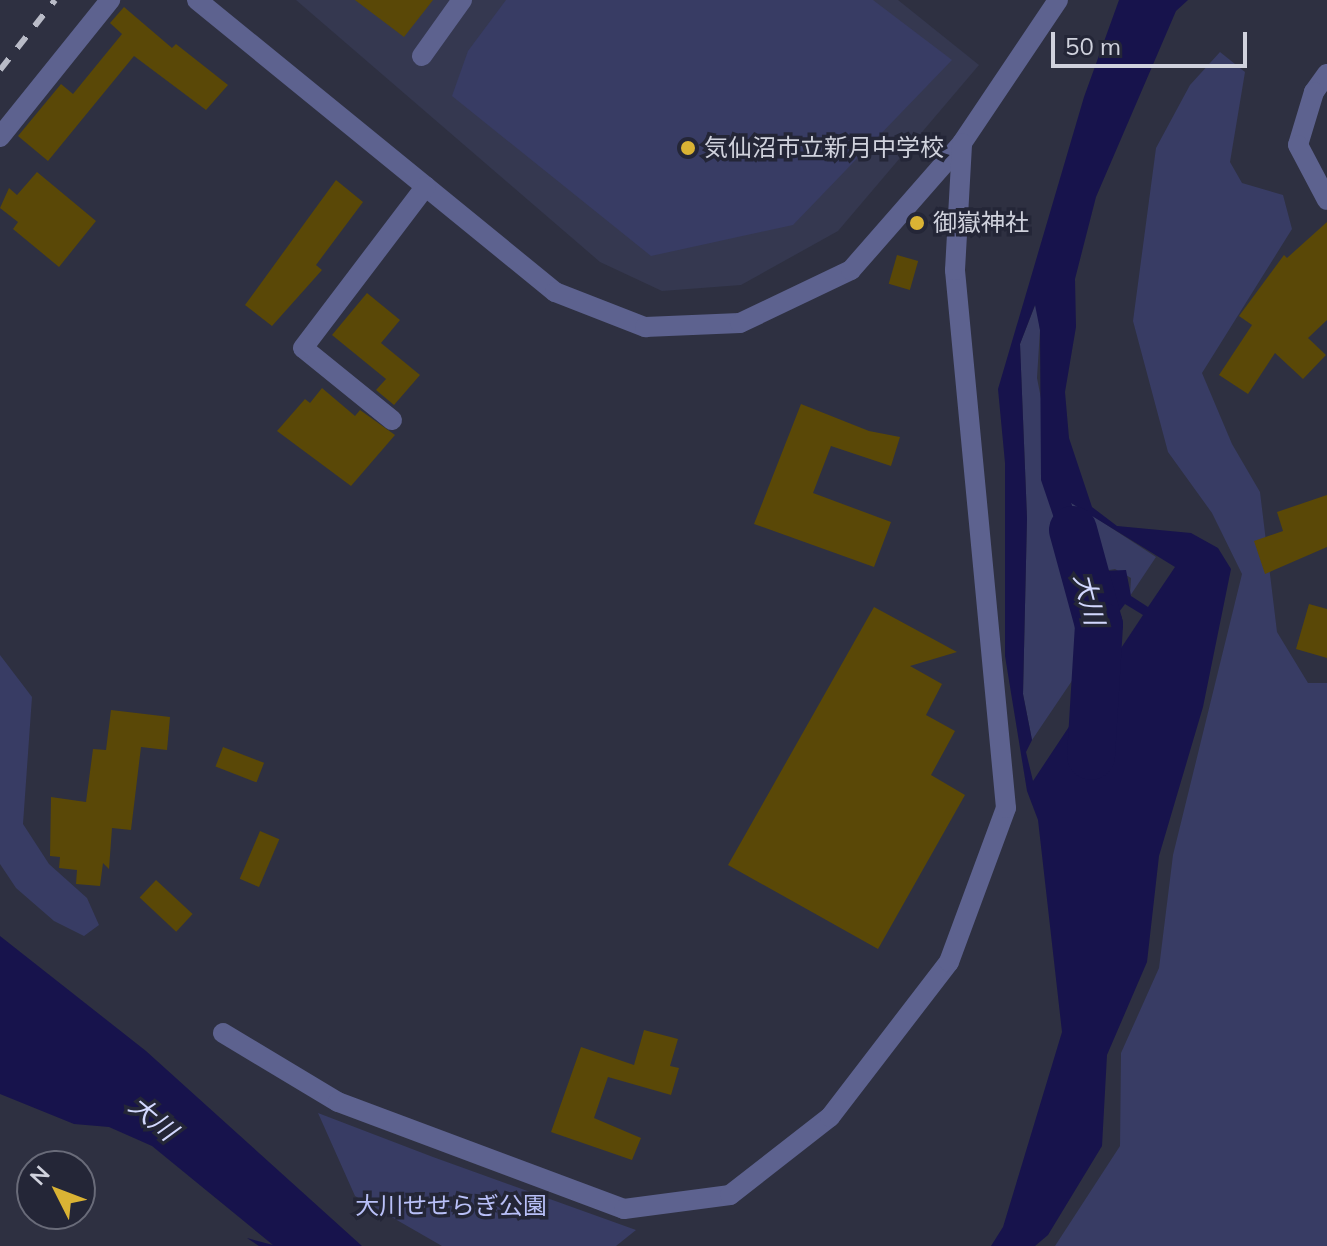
<!DOCTYPE html>
<html>
<head>
<meta charset="utf-8">
<style>
  body { margin:0 }
  #map { position:relative; width:1327px; height:1246px; overflow:hidden; background:#2e3041; font-family:Mulish,"Noto Sans JP",sans-serif }
  div>[style] { position:absolute }
  .built>* { inset:0; background:#353850 }
  .green>* { inset:0; background:#383c64 }
  .water>* { inset:0; background:#17134c }
  .river>* { height:48px; margin:-24px; padding:0 24px; transform-origin:24px; border-radius:24px; background:#17134c }
  .building>* { inset:0; background:#5a4807; transform-origin:0 0 }
  .minor>* { height:20px; margin:-10px; padding:0 10px; transform-origin:10px; border-radius:10px; background:#5d628f }
  .rail>* { height:6px; margin-top:-3px; transform-origin:0; background:repeating-linear-gradient(90deg,#b9bbc7 0 14px,transparent 0 28px) }
  .dots>* { width:22px; height:22px; translate:-50% -50%; box-sizing:border-box; border:4px solid #242637; border-radius:50% }
  span { translate:-50% -50%; white-space:nowrap; text-align:center; line-height:1.15; -webkit-text-stroke:7px #242637; paint-order:stroke }
  .poi-label { font-size:24px; color:#d0d2dd }
  .left { translate:0 -50%; text-align:left }
  .park-label { font-size:24px; color:#b9c0f8 }
  .water-label { font-size:26px; color:#d2d8fe; font-style:italic }
  .north { position:absolute; left:16px; top:1150px; width:80px; height:80px; box-sizing:border-box; background:#242637; border:2px solid #696b79; border-radius:50%; rotate:312deg; font-size:22px; font-weight:700; line-height:32px; text-align:center; color:#d0d2dd }
  .north::after { content:''; display:block; margin:auto; width:28px; height:36px; background:#dab334; clip-path:polygon(50% 0,100% 100%,50% 72%,0 100%) }
  .scale { position:absolute; left:1051px; top:32px; width:196px; height:36px; box-sizing:border-box; border:4px solid #d0d2dd; border-top:0; padding-left:10px; font-size:24px; line-height:28px; white-space:nowrap; color:#d0d2dd; -webkit-text-stroke:6px #242637; paint-order:stroke }
</style>
</head>
<body>
<div id="map">
  <div class="built">
    <i style="clip-path:polygon(296px 0,898px 0,979px 65px,838px 231px,741px 285px,662px 291px,600px 262px)"></i>
  </div>
  <div class="green">
    <i style="clip-path:polygon(506px 0,873px 0,952px 60px,793px 225px,651px 256px,452px 96px,468px 51px)"></i>
    <i style="clip-path:polygon(1220px 52px,1245px 72px,1230px 162px,1242px 183px,1283px 195px,1292px 229px,1202px 373px,1232px 444px,1260px 492px,1277px 632px,1308px 683px,1327px 683px,1327px 1246px,1055px 1246px,1120px 1146px,1121px 1053px,1159px 968px,1173px 855px,1242px 574px,1212px 513px,1168px 452px,1133px 321px,1156px 148px,1190px 85px)"></i>
    <i style="clip-path:polygon(1036px 303px,1040px 330px,1037px 378px,1075px 572px,1113px 620px,1032px 740px,1023px 694px,1027px 518px,1020px 344px)"></i>
    <i style="clip-path:polygon(1070px 501px,1156px 557px,1130px 596px,1131px 578px,1115px 569px,1103px 571px,1096px 563px)"></i>
    <i style="clip-path:polygon(0 655px,32px 697px,23px 824px,49px 864px,87px 898px,99px 925px,84px 936px,54px 921px,16px 888px,0 864px)"></i>
    <i style="clip-path:polygon(318px 1113px,433px 1157px,636px 1230px,616px 1246px,442px 1246px,355px 1196px)"></i>
  </div>
  <div class="water">
    <i style="clip-path:polygon(evenodd,1119px 0,1188px 0,1176px 11px,1096px 197px,1075px 279px,1076px 327px,1065px 392px,1069px 438px,1092px 507px,1117px 526px,1191px 533px,1218px 548px,1231px 569px,1203px 707px,1159px 856px,1147px 962px,1107px 1055px,1102px 1146px,1048px 1235px,1035px 1246px,991px 1246px,1003px 1227px,1062px 1032px,1038px 820px,1027px 791px,1005px 656px,1005px 463px,998px 389px,1084px 97px,1119px 0,1035px 305px,1040px 330px,1041px 480px,1058px 530px,1075px 572px,1113px 620px,1125px 604px,1143px 615px,1033px 781px,1026px 752px,1032px 740px,1023px 694px,1027px 518px,1020px 344px,1035px 305px,1119px 0,1071px 503px,1175px 567px,1148px 607px,1131px 596px,1126px 570px,1103px 571px,1096px 563px,1071px 503px)"></i>
    <i style="clip-path:polygon(0 936px,146px 1051px,362px 1246px,259px 1246px,247px 1238px,273px 1245px,152px 1146px,109px 1127px,74px 1124px,0 1094px)"></i>
  </div>
  <div class="river">
    <i style="left:1073px;top:530px;width:98px;rotate:74.7deg"></i>
    <i style="left:1099px;top:625px;width:131px;rotate:93.5deg"></i>
  </div>
  <div class="building">
    <i style="clip-path:polygon(355px 0,433px 0,404px 37px)"></i>
    <i style="clip-path:polygon(124px 7px,172px 48px,176px 44px,228px 85px,206px 110px,134px 56px,48px 161px,18px 136px,61px 84px,73px 94px,122px 34px,110px 23px)"></i>
    <i style="clip-path:polygon(37px 172px,96px 221px,59px 267px,13px 229px,18px 222px,0 208px,9px 188px,17px 195px)"></i>
    <i style="clip-path:polygon(336px 180px,363px 202px,316px 265px,322px 270px,272px 326px,245px 305px)"></i>
    <i style="clip-path:polygon(1327px 222px,1327px 320px,1308px 338px,1326px 355px,1303px 379px,1275px 353px,1248px 394px,1219px 375px,1252px 325px,1239px 316px,1284px 255px,1287px 258px)"></i>
    <i style="left:897px;top:255px;width:22px;height:30px;rotate:16deg"></i>
    <i style="clip-path:polygon(367px 293px,400px 320px,381px 343px,420px 375px,394px 405px,376px 390px,386px 379px,332px 335px)"></i>
    <i style="clip-path:polygon(322px 388px,355px 416px,360px 410px,395px 435px,351px 486px,277px 431px,305px 399px,310px 403px)"></i>
    <i style="clip-path:polygon(801px 404px,869px 431px,900px 437px,891px 466px,831px 446px,813px 493px,891px 522px,874px 567px,754px 524px)"></i>
    <i style="clip-path:polygon(1327px 495px,1327px 547px,1265px 574px,1254px 541px,1283px 531px,1277px 512px)"></i>
    <i style="clip-path:polygon(1309px 604px,1327px 609px,1327px 658px,1296px 649px)"></i>
    <i style="clip-path:polygon(874px 607px,957px 652px,910px 666px,942px 684px,926px 715px,955px 731px,931px 775px,965px 795px,878px 949px,728px 865px)"></i>
    <i style="clip-path:polygon(111px 710px,170px 717px,167px 750px,141px 747px,131px 830px,112px 828px,109px 869px,103px 863px,100px 886px,76px 884px,77px 870px,59px 868px,60px 857px,50px 856px,51px 797px,86px 802px,93px 749px,106px 750px)"></i>
    <i style="left:223px;top:747px;width:44px;height:21px;rotate:21deg"></i>
    <i style="left:260px;top:831px;width:21px;height:52px;rotate:23deg"></i>
    <i style="left:156px;top:880px;width:50px;height:24px;rotate:43deg"></i>
    <i style="clip-path:polygon(644px 1030px,678px 1039px,670px 1066px,679px 1068px,671px 1095px,608px 1077px,594px 1118px,641px 1138px,632px 1160px,551px 1132px,581px 1047px,634px 1065px)"></i>
  </div>
  <div class="minor">
    <i style="left:197px;top:0;width:462px;rotate:39.2deg"></i>
    <i style="left:555px;top:292px;width:97px;rotate:21.3deg"></i>
    <i style="left:645px;top:327px;width:95px;rotate:-2.4deg"></i>
    <i style="left:740px;top:323px;width:123px;rotate:-25.5deg"></i>
    <i style="left:851px;top:270px;width:169px;rotate:-48.8deg"></i>
    <i style="left:962px;top:143px;width:172px;rotate:-56.1deg"></i>
    <i style="left:422px;top:56px;width:69px;rotate:-54.5deg"></i>
    <i style="left:1327px;top:74px;width:22px;rotate:126deg"></i>
    <i style="left:1314px;top:92px;width:55px;rotate:106.8deg"></i>
    <i style="left:1298px;top:145px;width:62px;rotate:62.2deg"></i>
    <i style="left:0;top:137px;width:176px;rotate:-51.2deg"></i>
    <i style="left:392px;top:420px;width:114px;rotate:-141deg"></i>
    <i style="left:303px;top:348px;width:203px;rotate:-52.8deg"></i>
    <i style="left:223px;top:1033px;width:134px;rotate:31deg"></i>
    <i style="left:338px;top:1102px;width:305px;rotate:20.5deg"></i>
    <i style="left:624px;top:1209px;width:107px;rotate:-7.5deg"></i>
    <i style="left:730px;top:1195px;width:127px;rotate:-38deg"></i>
    <i style="left:830px;top:1117px;width:195px;rotate:-52.5deg"></i>
    <i style="left:949px;top:962px;width:164px;rotate:-69.7deg"></i>
    <i style="left:1006px;top:808px;width:540px;rotate:-95.42deg"></i>
    <i style="left:955px;top:270px;width:127px;rotate:-86.8deg"></i>
  </div>
  <div class="rail">
    <i style="left:0;top:70px;width:89px;rotate:-51.8deg"></i>
  </div>
  <div class="dots">
    <i style="left:688px;top:148px;background:#dab334"></i>
    <i style="left:917px;top:223px;background:#dab334"></i>
  </div>
  <div class="poi-label">
    <span class="left" style="left:704px;top:148px">気仙沼市立新月中学校</span>
    <span class="left" style="left:933px;top:223px">御嶽神社</span>
  </div>
  <div class="park-label">
    <span style="left:451px;top:1206px">大川せせらぎ公園</span>
  </div>
  <div class="water-label">
    <span style="left:1089px;top:599px;rotate:76deg">大川</span>
    <span style="left:153px;top:1118px;rotate:40deg">大川</span>
  </div>
  <div class="north">N</div>
  <div class="scale">50 m</div>
</div>
</body>
</html>
